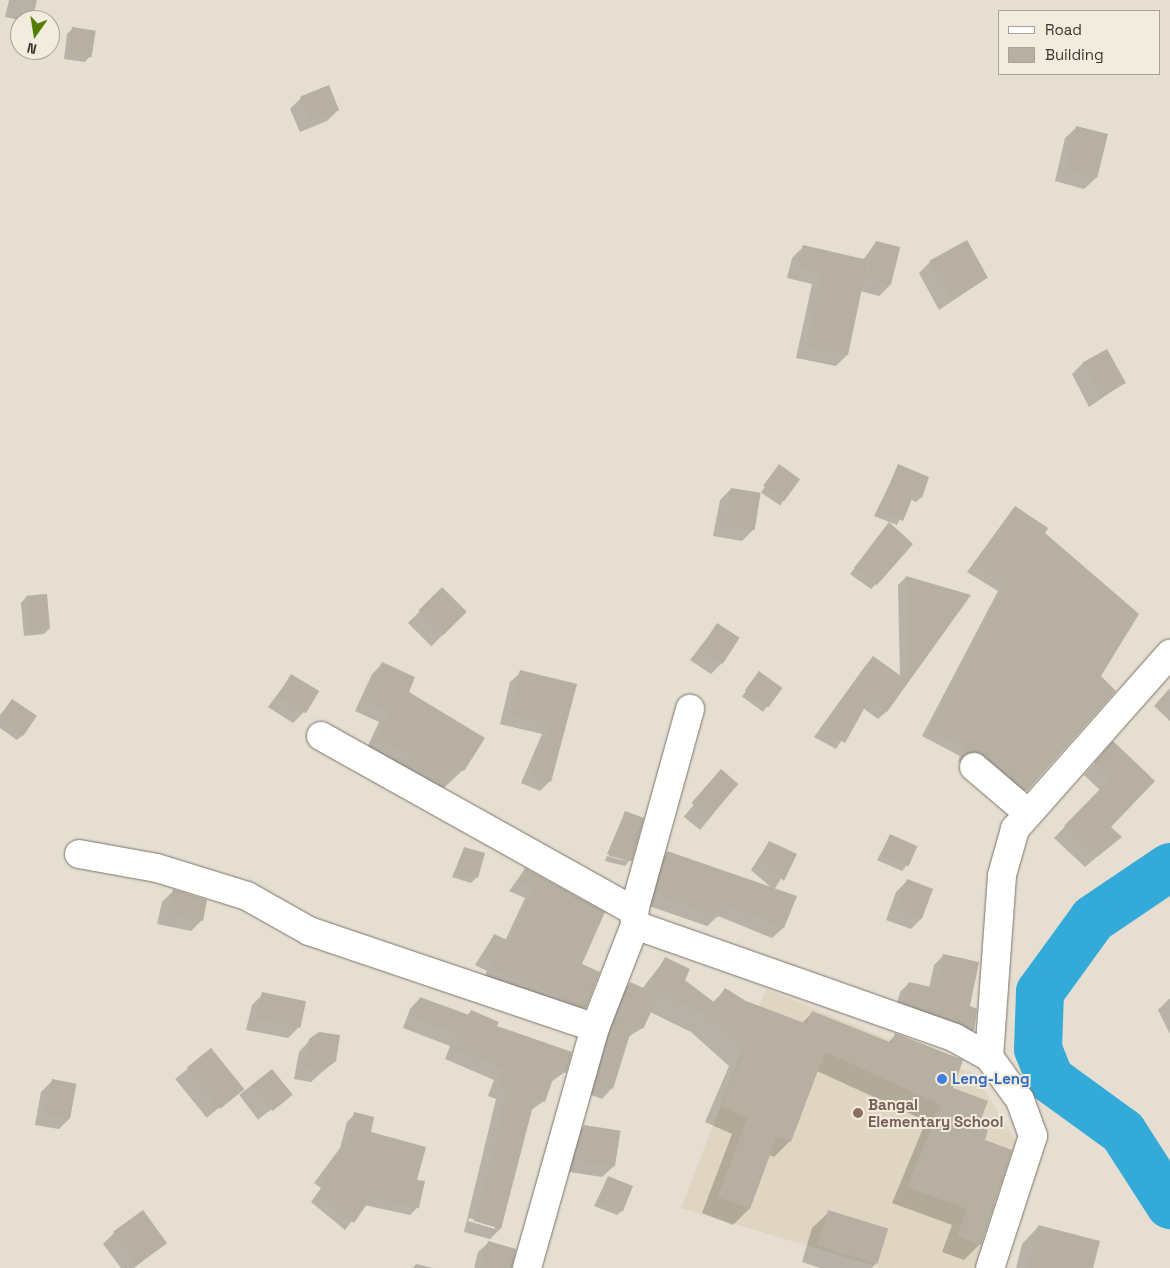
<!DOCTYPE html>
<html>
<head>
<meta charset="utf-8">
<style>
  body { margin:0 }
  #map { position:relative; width:1170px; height:1268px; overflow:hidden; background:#e5ded1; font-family:"Space Grotesk",sans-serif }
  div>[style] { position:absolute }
  .built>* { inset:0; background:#dfd5c0 }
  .shadow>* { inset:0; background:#0003; transform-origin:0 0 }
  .river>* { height:48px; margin:-24px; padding:0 24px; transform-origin:24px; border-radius:24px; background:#34aad9 }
  .building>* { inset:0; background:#b6afa2; transform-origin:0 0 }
  .roads { filter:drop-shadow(0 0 1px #7a7468) drop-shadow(0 0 1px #7a7468) }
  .minor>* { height:28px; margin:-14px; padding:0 14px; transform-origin:14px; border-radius:14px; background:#fff }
  .dots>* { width:14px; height:14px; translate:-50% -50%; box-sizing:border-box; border:2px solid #f2ecde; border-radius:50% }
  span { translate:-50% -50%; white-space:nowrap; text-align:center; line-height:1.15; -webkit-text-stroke:4px #f2ecde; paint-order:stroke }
  .shop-label { font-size:15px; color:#366cbe; font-weight:700 }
  .left { translate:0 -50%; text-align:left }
  .education-label { font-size:15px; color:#785e54; font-weight:700 }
  .legend { position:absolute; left:998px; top:10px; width:162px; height:65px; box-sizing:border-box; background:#f2ecde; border:1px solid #a8a398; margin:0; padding:6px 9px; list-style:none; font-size:15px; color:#383630 }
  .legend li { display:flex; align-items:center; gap:10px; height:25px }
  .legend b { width:25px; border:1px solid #a8a398 }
  .north { position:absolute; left:10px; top:10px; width:50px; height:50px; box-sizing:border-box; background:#f2ecde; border:1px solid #a8a398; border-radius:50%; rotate:193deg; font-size:14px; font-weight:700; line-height:20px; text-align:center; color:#383630 }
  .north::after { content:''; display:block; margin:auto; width:18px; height:22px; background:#537e02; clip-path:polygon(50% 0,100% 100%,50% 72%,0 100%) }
</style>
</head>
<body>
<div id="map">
  <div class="built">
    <i style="clip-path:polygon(766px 989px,974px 1074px,1022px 1151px,981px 1268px,882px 1268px,681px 1208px)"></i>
  </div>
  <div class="shadow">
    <i style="clip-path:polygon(9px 0,37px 0,33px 17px,20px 20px,5px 17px)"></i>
    <i style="clip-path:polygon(72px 29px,90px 56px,85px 62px,64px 59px,67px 34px)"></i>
    <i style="clip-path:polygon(301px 98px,338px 110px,327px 121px,300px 132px,290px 109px)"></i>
    <i style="clip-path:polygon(1077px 127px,1096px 178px,1084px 189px,1055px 181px,1065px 138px)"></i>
    <i style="clip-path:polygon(876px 242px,890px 285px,879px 296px,860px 291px,847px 355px,836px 366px,796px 358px,812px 284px,787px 278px,792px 258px,803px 247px,863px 260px)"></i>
    <i style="clip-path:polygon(930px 262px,987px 278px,939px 310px,919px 273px)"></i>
    <i style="clip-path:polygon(1083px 363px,1124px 383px,1089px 407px,1072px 374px)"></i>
    <i style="clip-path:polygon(899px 465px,921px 497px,916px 502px,910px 499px,897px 525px,874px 516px)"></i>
    <i style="left:779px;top:466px;width:23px;height:32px;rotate:34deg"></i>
    <i style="clip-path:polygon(731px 489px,753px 530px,742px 541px,713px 536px,720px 500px)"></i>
    <i style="clip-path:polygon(1015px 508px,1043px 533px,1099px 677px,1115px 691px,1018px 798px,968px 759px,958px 762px,960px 756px,922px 736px,998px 591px,967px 572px)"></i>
    <i style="clip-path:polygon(889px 524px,876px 584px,871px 589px,850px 574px)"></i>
    <i style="clip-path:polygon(906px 577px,969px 596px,886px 712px,878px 719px,863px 708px,836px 749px,814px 737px,866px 665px,873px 658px,900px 677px,898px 585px)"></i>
    <i style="left:442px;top:589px;width:33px;height:48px;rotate:45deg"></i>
    <i style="clip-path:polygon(26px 597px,49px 629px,44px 634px,24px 636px,21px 603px)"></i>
    <i style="clip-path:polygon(717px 625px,722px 663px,711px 674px,690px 660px)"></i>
    <i style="clip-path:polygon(382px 664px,463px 770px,435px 796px,400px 773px,404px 766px,366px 750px,379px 722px,355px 711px,372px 674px)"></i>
    <i style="clip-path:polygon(521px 672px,575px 685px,550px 781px,540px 791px,521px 783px,542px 734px,500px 724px,510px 682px)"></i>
    <i style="left:759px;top:673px;width:26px;height:29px;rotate:36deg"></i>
    <i style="clip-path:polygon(291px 676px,304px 712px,293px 723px,268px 707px)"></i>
    <i style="clip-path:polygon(1170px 688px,1170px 721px,1154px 706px)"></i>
    <i style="clip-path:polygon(12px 700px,23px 735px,17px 740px,0 728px,0 715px)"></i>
    <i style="clip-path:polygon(1113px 743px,1109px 827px,1120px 837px,1085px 867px,1054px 838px,1100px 790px,1084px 775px)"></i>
    <i style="left:721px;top:771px;width:21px;height:59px;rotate:39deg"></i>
    <i style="clip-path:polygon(625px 812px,630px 860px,625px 866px,605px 861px,607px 856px,629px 862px,607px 854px)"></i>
    <i style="clip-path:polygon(890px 836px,907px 865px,902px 871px,877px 860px)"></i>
    <i style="clip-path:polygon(769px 842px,795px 855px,774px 890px,795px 897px,783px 928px,772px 938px,718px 916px,707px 926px,646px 905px,657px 863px,667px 853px,774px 890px,751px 870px)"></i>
    <i style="clip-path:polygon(464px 848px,476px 878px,471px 883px,452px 877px)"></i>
    <i style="clip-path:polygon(525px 869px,580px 964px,598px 973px,585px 1008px,575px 1017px,484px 979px,487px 971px,475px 965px,494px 935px,505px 941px,525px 898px,509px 891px)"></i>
    <i style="clip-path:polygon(907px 881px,932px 889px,922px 918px,911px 929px,886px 920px,896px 892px)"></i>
    <i style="clip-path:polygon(173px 891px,202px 920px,191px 931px,157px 924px,162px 902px)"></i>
    <i style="clip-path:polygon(944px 955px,968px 1007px,973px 1030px,964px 1039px,895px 1012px,900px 992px,909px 983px,929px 988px,934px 965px)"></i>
    <i style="clip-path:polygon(665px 959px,683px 981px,713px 1002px,725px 990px,745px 1002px,802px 1023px,812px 1013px,888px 1043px,895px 1035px,962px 1061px,952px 1089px,983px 1140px,980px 1244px,964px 1260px,942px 1252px,952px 1225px,892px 1203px,926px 1121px,817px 1071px,790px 1141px,774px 1157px,769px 1155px,749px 1209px,733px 1225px,702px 1213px,732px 1134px,705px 1122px,729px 1066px,691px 1032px,650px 1012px,641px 1029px,628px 1037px,612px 1088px,602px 1099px,586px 1093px,620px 994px,630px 983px,642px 989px)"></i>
    <i style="clip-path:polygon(263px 994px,299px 1027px,288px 1038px,246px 1030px,252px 1005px)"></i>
    <i style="clip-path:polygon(evenodd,420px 998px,467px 1016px,471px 1011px,565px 1072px,551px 1082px,544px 1101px,530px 1111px,500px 1229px,490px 1239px,464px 1232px,496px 1099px,488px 1096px,494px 1080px,445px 1059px,450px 1046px,403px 1028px,410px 1009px,420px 998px,469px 1218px,495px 1226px,495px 1229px,468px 1221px,469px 1218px)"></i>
    <i style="clip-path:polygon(1169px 999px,1170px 999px,1170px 1034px,1158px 1010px)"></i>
    <i style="clip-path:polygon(310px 1040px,335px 1060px,311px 1082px,294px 1079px,299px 1052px)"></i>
    <i style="left:211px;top:1050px;width:50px;height:46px;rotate:51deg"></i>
    <i style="left:272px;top:1070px;width:31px;height:41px;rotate:53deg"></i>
    <i style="clip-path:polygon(52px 1081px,76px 1085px,70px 1118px,59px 1129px,35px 1125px,41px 1092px)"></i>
    <i style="clip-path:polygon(355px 1114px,415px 1180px,418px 1207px,410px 1215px,364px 1205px,345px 1230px,311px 1202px,321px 1188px,314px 1183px,340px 1148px,347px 1122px)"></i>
    <i style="clip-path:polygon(584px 1126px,614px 1166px,602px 1177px,563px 1171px,573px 1138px)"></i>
    <i style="clip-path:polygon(608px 1177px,623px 1210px,617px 1215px,594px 1206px)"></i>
    <i style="clip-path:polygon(829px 1212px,876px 1263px,872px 1268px,820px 1268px,802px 1262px,812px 1228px)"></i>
    <i style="clip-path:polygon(1038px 1227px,1092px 1268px,1016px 1268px,1022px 1244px)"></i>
    <i style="clip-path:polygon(114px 1233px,165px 1242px,134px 1268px,121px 1268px,103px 1244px)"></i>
    <i style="clip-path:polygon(489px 1242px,512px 1268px,474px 1268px,478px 1252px)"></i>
    <i style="clip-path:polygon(416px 1264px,433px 1268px,413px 1268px)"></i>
  </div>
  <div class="river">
    <i style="left:1170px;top:867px;width:93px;rotate:146deg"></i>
    <i style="left:1093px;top:919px;width:90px;rotate:126deg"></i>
    <i style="left:1040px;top:992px;width:57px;rotate:92deg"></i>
    <i style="left:1038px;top:1049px;width:32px;rotate:68deg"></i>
    <i style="left:1050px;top:1079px;width:90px;rotate:36deg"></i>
    <i style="left:1123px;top:1132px;width:87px;rotate:57.2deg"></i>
  </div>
  <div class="building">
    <i style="left:72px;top:27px;width:24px;height:27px;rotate:9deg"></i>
    <i style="left:329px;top:85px;width:27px;height:31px;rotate:68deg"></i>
    <i style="left:1076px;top:126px;width:33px;height:45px;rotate:14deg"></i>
    <i style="left:967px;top:240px;width:43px;height:43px;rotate:61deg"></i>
    <i style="left:876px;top:241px;width:25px;height:39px;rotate:14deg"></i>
    <i style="clip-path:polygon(803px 245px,868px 260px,848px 355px,807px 347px,822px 273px,798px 268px)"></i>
    <i style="left:1107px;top:349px;width:39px;height:28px;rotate:61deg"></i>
    <i style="left:779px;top:464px;width:26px;height:27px;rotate:36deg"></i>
    <i style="clip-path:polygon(898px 464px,929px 477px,922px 498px,914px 494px,903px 521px,879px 510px)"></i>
    <i style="left:731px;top:488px;width:30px;height:38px;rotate:9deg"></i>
    <i style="clip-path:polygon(1015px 506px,1048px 528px,1045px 533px,1139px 614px,1101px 676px,1116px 691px,1027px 791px,984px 755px,976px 752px,964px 756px,967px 749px,929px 728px,1005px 583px,973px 564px)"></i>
    <i style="clip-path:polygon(889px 522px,913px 544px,877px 585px,854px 568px)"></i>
    <i style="clip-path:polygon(906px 576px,971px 595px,887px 712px,869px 700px,845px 743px,820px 729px,873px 656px,908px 681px)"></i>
    <i style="left:442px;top:587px;width:35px;height:33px;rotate:45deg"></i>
    <i style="left:47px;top:594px;width:35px;height:21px;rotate:85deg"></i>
    <i style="left:717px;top:623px;width:27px;height:31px;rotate:33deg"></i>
    <i style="clip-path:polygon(382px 662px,415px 677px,409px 692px,485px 738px,464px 771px,458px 768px,446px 786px,409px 763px,413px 756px,376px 739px,389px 711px,364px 700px)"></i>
    <i style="clip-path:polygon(520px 670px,577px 684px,551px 782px,530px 773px,551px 724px,509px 714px)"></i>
    <i style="left:759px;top:671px;width:29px;height:24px;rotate:36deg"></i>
    <i style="left:291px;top:674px;width:33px;height:26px;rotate:31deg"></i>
    <i style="left:12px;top:699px;width:30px;height:24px;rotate:34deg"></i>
    <i style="clip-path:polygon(1113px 741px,1155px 781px,1111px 827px,1122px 837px,1097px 857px,1064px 826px,1110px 779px,1094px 763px)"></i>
    <i style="left:721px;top:769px;width:23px;height:45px;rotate:41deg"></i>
    <i style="clip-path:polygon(625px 811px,644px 818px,632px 861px,609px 856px)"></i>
    <i style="left:890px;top:834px;width:30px;height:22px;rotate:24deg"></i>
    <i style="clip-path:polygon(769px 841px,797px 854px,784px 881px,759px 860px)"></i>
    <i style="left:464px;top:847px;width:22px;height:26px;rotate:16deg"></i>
    <i style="clip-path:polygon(667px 851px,797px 896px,784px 928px,723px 904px,719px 917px,656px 894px)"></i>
    <i style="clip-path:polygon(525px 868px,605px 912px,582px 964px,600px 972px,586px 1008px,493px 969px,495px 961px,484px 955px,494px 934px,509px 941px,533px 888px,518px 881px)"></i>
    <i style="left:907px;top:879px;width:28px;height:32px;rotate:21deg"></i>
    <i style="clip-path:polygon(173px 889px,207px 900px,203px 921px,168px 913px)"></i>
    <i style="clip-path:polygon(943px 954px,979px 962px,970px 1006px,977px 1009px,974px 1031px,903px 1003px,909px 982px,935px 988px)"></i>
    <i style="clip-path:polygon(665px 957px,690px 969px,685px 980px,715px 1003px,725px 988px,746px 1001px,807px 1024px,812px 1011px,892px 1043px,895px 1033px,963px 1060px,953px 1088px,988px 1101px,978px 1127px,988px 1130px,985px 1140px,1012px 1150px,981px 1245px,957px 1236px,967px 1209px,907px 1187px,941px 1105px,825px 1052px,791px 1142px,777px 1136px,750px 1209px,718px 1197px,747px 1118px,721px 1106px,744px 1050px,707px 1016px,649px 988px)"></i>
    <i style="clip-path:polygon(630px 982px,659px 995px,643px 1029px,633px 1025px,613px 1089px,596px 1083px)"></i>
    <i style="left:262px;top:992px;width:45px;height:27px;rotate:12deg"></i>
    <i style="clip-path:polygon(420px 997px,469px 1015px,471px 1010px,499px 1022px,497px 1026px,572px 1052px,566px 1073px,556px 1070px,545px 1102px,535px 1098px,501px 1229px,474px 1221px,496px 1143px,506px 1088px,498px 1085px,504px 1069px,455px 1048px,460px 1035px,413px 1018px)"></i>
    <i style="clip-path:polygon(319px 1032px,340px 1035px,336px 1061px,323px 1071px,304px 1068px,309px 1039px)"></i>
    <i style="left:211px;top:1048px;width:53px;height:31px;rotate:51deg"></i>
    <i style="left:272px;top:1069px;width:33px;height:26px;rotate:51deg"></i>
    <i style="left:52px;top:1079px;width:25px;height:36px;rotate:11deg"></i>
    <i style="clip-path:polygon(354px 1112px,374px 1117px,371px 1132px,426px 1147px,417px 1180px,425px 1181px,419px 1208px,371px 1198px,354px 1223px,318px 1193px,328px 1179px,321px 1175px,348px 1139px)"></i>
    <i style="left:584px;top:1125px;width:37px;height:36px;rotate:9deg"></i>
    <i style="left:608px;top:1176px;width:27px;height:27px;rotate:22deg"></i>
    <i style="left:143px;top:1210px;width:41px;height:37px;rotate:54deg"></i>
    <i style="left:828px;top:1210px;width:63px;height:37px;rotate:17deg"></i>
    <i style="clip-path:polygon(1038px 1225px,1100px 1241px,1093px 1268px,1028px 1268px)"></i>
    <i style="clip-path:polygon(488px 1241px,516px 1249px,512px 1268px,480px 1268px)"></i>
  </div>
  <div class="roads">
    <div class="minor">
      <i style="left:321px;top:736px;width:359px;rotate:29.2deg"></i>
      <i style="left:974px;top:767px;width:71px;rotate:40.4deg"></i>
      <i style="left:79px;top:854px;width:79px;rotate:10.2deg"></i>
      <i style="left:157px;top:868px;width:94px;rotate:17.3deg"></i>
      <i style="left:247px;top:896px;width:71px;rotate:29.4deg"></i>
      <i style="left:309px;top:931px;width:302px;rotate:18.7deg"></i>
      <i style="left:635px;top:925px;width:339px;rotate:19.4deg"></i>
      <i style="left:955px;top:1038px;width:39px;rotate:29deg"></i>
      <i style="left:989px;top:1057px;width:53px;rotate:54.2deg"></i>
      <i style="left:1020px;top:1100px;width:38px;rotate:70deg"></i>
      <i style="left:1033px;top:1136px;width:139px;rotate:108deg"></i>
      <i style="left:989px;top:1057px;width:182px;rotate:-85.9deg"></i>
      <i style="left:1002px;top:875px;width:48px;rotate:-74.2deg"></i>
      <i style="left:1015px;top:829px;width:234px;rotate:-48.5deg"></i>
      <i style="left:527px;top:1268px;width:249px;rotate:-74.2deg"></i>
      <i style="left:595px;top:1028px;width:110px;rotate:-68.8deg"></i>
      <i style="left:635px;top:925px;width:14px;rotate:-94deg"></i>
      <i style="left:634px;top:911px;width:210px;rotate:-74.5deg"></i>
    </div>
  </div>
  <div class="dots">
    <i style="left:942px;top:1079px;background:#3f7fe0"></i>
    <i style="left:858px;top:1113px;background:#8d6e63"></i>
  </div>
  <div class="shop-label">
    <span class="left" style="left:952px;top:1079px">Leng-Leng</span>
  </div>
  <div class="education-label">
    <span class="left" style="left:868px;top:1113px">Bangal<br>Elementary School</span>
  </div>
  <ul class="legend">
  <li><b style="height:6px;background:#fff"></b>Road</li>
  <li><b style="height:14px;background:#b6afa2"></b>Building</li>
  </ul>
  <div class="north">N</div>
</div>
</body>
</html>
